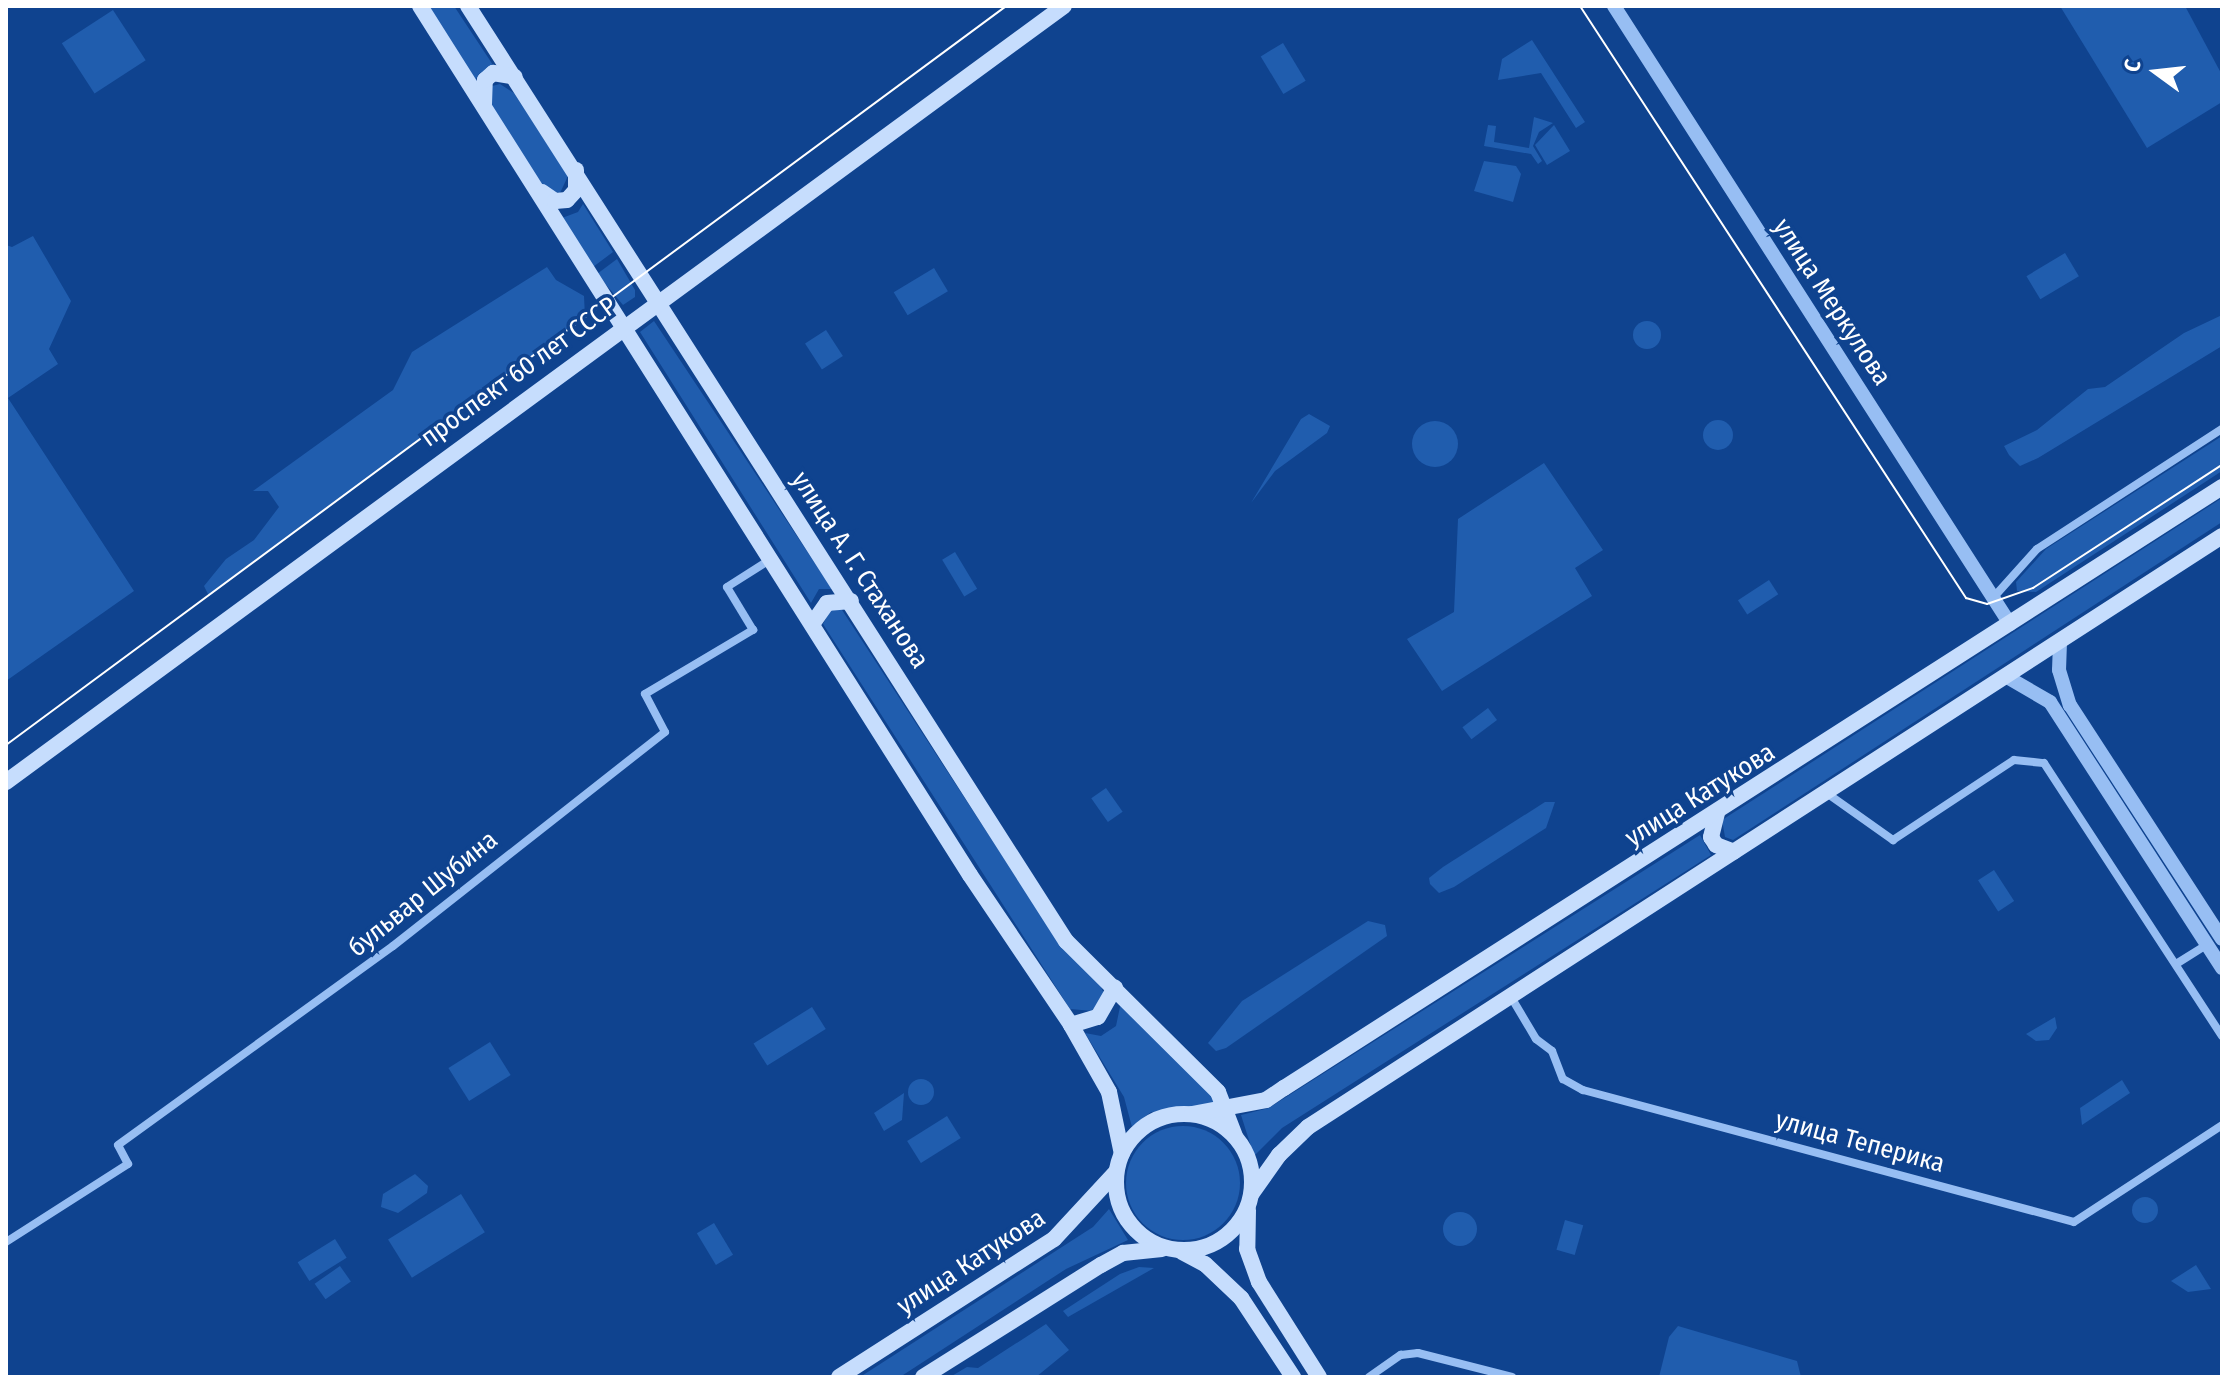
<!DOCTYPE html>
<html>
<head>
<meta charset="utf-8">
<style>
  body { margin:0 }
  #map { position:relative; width:2228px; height:1383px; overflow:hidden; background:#0f438f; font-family:"Fira Sans Condensed",sans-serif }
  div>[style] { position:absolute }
  .green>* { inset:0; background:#205dae; transform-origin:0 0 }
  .round { border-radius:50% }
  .minor>* { height:8px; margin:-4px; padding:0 4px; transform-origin:4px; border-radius:4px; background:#97bef3 }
  .tertiary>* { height:14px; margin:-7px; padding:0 7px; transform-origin:7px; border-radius:7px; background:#97bef3 }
  .secondary>* { height:16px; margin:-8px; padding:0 8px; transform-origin:8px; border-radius:8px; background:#c6ddfd }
  .secondary>.ring { margin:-8px; padding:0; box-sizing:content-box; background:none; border:16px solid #c6ddfd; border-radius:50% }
  .tram>* { height:2px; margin:-1px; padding:0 1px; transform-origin:1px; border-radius:1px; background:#fff }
  span { translate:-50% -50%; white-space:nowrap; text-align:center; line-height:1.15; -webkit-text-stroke:7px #0f438f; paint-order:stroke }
  .street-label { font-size:26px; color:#fff }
  .frame { position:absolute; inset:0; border:8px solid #fff; pointer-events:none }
  .north { position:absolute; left:2116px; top:32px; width:80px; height:80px; -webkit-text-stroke:6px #0f438f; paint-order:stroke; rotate:285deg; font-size:22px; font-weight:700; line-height:32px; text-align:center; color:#fff }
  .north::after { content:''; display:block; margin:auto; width:28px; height:36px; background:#fff; clip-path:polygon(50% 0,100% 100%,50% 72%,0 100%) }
</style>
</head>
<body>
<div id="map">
  <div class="green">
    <i style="clip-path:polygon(425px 6px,454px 6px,495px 68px,480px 73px,473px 83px)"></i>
    <i style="clip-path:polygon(2060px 6px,2185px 6px,2222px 75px,2222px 102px,2147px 148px)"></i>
    <i style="left:113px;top:10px;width:60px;height:61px;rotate:57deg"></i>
    <i style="clip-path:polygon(1532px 40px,1585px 122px,1576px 128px,1541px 73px,1498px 80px,1502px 59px)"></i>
    <i style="left:1283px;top:43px;width:44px;height:26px;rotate:59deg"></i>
    <i style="clip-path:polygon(500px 84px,514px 93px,568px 176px,560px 193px,544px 189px,487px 104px,488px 87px)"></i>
    <i style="clip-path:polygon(1534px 117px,1553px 123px,1539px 132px,1533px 146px,1542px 161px,1538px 164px,1531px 154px,1484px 146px,1488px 125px,1496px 126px,1494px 142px,1529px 148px)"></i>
    <i style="clip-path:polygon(1554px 125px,1570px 151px,1547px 165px,1535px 145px)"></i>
    <i style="clip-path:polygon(1484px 161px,1516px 166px,1521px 174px,1513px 202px,1474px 191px)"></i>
    <i style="clip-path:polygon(583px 204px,613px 252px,593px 267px,562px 218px,578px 212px)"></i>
    <i style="clip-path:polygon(33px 236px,71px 301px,49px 349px,58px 364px,8px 398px,134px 591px,6px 681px,6px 245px,12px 247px)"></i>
    <i style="left:2065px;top:253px;width:27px;height:45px;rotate:59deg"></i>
    <i style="clip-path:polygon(617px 259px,635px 290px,635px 297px,623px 305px,597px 274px)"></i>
    <i style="clip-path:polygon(547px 267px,556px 280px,584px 296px,585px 317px,209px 596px,204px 586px,226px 559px,254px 540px,279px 507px,268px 491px,253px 491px,393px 390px,412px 352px)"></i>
    <i style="left:934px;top:268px;width:27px;height:47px;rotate:59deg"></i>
    <i style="clip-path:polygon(2222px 315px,2222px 346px,2038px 458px,2020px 466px,2009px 455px,2004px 446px,2037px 430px,2088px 389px,2105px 387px,2184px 333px)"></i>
    <i style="clip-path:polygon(654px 321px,832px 589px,819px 589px,811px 603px,640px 332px)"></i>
    <i class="round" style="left:1633px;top:321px;width:28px;height:28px"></i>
    <i style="left:826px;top:330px;width:31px;height:25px;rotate:57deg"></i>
    <i style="clip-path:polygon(1309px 414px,1330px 426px,1327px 433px,1275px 471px,1251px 503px,1301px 419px)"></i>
    <i class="round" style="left:1703px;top:420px;width:30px;height:30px"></i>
    <i class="round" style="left:1412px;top:421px;width:46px;height:46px"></i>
    <i style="clip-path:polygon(2222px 436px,2222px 471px,2036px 592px,2017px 591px,2016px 582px,2046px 549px)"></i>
    <i style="clip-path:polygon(1544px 463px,1603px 550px,1575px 568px,1592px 596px,1442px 691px,1407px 639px,1454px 612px,1458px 519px)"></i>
    <i style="clip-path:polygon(2222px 498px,2222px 522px,1733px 840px,1725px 837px,1722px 820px)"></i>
    <i style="left:955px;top:552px;width:43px;height:15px;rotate:59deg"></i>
    <i style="left:1769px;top:580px;width:17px;height:37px;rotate:57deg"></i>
    <i style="clip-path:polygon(831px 609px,842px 610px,1054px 935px,1099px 982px,1104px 994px,1093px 1011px,1070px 1009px,823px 624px)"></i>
    <i style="left:1488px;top:708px;width:15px;height:32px;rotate:53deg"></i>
    <i style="left:1106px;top:788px;width:29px;height:18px;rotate:55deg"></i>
    <i style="clip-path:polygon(1545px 802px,1555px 802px,1546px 828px,1454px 887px,1439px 893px,1430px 884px,1429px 878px,1443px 867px)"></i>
    <i style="clip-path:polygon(1700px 835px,1711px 855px,1282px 1128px,1254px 1156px,1241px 1115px,1269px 1108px)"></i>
    <i style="left:1994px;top:870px;width:37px;height:19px;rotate:57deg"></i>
    <i style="clip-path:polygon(1368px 921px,1385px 925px,1387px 936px,1226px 1048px,1216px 1051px,1208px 1043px,1242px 1001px)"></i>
    <i style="clip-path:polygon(1121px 1002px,1209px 1088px,1219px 1105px,1151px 1112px,1132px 1127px,1124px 1097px,1085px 1033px,1101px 1036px,1116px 1026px)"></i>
    <i style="left:812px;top:1007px;width:26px;height:69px;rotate:58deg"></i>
    <i style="clip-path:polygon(2055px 1017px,2057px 1028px,2049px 1040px,2036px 1041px,2026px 1034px)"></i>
    <i style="left:490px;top:1042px;width:39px;height:49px;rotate:58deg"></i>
    <i class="round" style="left:908px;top:1079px;width:26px;height:26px"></i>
    <i style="clip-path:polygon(2122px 1080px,2130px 1093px,2082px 1125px,2080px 1108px)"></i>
    <i style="clip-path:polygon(904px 1093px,902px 1120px,884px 1131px,874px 1113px)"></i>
    <i style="left:947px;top:1116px;width:26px;height:47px;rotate:58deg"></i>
    <i class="round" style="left:1126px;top:1126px;width:114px;height:114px"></i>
    <i style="clip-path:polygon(415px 1174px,428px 1186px,427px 1193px,398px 1213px,381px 1207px,383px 1194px)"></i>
    <i style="left:461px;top:1194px;width:45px;height:86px;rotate:58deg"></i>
    <i class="round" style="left:2132px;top:1197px;width:26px;height:26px"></i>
    <i style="clip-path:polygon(1109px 1209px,1128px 1240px,1066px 1269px,900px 1377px,860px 1377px,1093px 1227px)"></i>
    <i class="round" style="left:1443px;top:1212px;width:34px;height:34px"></i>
    <i style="left:1565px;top:1220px;width:19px;height:31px;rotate:16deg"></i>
    <i style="left:714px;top:1223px;width:37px;height:20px;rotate:59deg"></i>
    <i style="left:335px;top:1239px;width:22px;height:44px;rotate:58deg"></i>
    <i style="clip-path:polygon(2196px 1265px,2211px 1289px,2188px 1292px,2171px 1281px)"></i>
    <i style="left:340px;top:1266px;width:19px;height:31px;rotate:55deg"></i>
    <i style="clip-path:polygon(1139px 1267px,1154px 1268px,1068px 1317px,1063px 1311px,1120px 1274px)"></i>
    <i style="clip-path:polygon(1046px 1324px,1069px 1350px,1036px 1377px,950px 1377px,967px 1367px,978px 1368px)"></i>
    <i style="clip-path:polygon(1678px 1326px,1797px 1361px,1801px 1377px,1659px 1377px,1669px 1337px)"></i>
  </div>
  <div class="minor">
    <i style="left:1993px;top:598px;width:66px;rotate:-48.1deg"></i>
    <i style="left:2037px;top:549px;width:221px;rotate:-33deg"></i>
    <i style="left:1828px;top:794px;width:80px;rotate:35.3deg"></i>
    <i style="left:1893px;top:840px;width:145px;rotate:-33.5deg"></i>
    <i style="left:2014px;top:760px;width:30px;rotate:6deg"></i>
    <i style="left:2044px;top:763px;width:326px;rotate:56.9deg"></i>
    <i style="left:2176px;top:964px;width:36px;rotate:-32deg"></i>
    <i style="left:1511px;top:997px;width:49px;rotate:59.2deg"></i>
    <i style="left:1536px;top:1039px;width:20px;rotate:37deg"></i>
    <i style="left:1552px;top:1051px;width:30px;rotate:69deg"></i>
    <i style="left:1563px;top:1079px;width:23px;rotate:29deg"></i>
    <i style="left:1583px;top:1090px;width:508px;rotate:15.05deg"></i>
    <i style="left:2074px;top:1222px;width:177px;rotate:-33.2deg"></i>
    <i style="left:6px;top:1242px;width:145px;rotate:-32.6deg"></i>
    <i style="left:128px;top:1164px;width:21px;rotate:-118deg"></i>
    <i style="left:118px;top:1145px;width:339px;rotate:-35.9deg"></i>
    <i style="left:393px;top:946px;width:346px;rotate:-38.2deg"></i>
    <i style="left:665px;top:732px;width:43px;rotate:-117.8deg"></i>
    <i style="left:645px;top:694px;width:126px;rotate:-30.7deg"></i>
    <i style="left:753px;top:630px;width:50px;rotate:-121.2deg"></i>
    <i style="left:727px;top:587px;width:52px;rotate:-32.5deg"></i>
    <i style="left:1369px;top:1377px;width:39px;rotate:-35deg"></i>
    <i style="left:1401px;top:1355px;width:17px;rotate:-7deg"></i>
    <i style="left:1418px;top:1353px;width:97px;rotate:14.3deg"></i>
  </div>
  <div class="tertiary">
    <i style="left:1614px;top:6px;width:734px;rotate:57.35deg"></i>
    <i style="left:2060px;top:642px;width:28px;rotate:92deg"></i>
    <i style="left:2059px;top:670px;width:37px;rotate:73deg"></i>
    <i style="left:2070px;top:705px;width:279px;rotate:57deg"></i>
    <i style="left:2007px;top:677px;width:50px;rotate:30.2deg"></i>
    <i style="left:2050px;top:702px;width:317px;rotate:57.1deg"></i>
  </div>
  <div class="secondary">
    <i style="left:420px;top:6px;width:1028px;rotate:57.67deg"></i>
    <i style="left:970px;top:875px;width:181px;rotate:56deg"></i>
    <i style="left:1071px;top:1025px;width:77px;rotate:60.4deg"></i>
    <i style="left:1109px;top:1092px;width:63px;rotate:78.2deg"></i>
    <i style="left:468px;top:6px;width:1110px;rotate:57.4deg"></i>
    <i style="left:1066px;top:941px;width:214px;rotate:44.8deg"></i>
    <i style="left:1218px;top:1092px;width:47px;rotate:68.9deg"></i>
    <i style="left:484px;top:104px;width:24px;rotate:-88deg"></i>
    <i style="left:485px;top:80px;width:11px;rotate:-41deg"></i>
    <i style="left:493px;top:73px;width:22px;rotate:10deg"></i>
    <i style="left:542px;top:192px;width:16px;rotate:35deg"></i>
    <i style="left:555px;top:201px;width:12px;rotate:-5deg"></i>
    <i style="left:567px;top:200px;width:13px;rotate:-48deg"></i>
    <i style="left:576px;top:190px;width:20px;rotate:-90deg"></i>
    <i style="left:813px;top:623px;width:24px;rotate:-55deg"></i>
    <i style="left:827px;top:603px;width:24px;rotate:-5deg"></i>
    <i style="left:6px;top:782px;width:1312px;rotate:-36.26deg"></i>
    <i style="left:1717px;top:813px;width:25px;rotate:104deg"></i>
    <i style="left:1711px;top:837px;width:9px;rotate:58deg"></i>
    <i style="left:1716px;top:845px;width:19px;rotate:21deg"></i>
    <i style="left:1071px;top:1025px;width:28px;rotate:-17deg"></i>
    <i style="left:1098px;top:1017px;width:34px;rotate:-60deg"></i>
    <i class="ring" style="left:1116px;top:1114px;width:120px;height:120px"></i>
    <i style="left:1192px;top:1114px;width:75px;rotate:-10.7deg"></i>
    <i style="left:1266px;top:1100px;width:22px;rotate:-34deg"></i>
    <i style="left:1284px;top:1088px;width:1114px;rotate:-32.65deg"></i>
    <i style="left:1252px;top:1193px;width:47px;rotate:-54.6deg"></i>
    <i style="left:1279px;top:1155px;width:40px;rotate:-44deg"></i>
    <i style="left:1308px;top:1127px;width:1088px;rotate:-32.89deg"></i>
    <i style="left:1248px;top:1210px;width:39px;rotate:91deg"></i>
    <i style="left:1247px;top:1249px;width:35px;rotate:70deg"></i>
    <i style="left:1259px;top:1282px;width:112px;rotate:57.7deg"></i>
    <i style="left:1182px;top:1252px;width:26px;rotate:28deg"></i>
    <i style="left:1205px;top:1264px;width:50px;rotate:43.4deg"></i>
    <i style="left:1241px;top:1298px;width:95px;rotate:56.6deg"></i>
    <i style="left:839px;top:1377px;width:255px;rotate:-32.7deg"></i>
    <i style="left:1054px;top:1239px;width:91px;rotate:-47.2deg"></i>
    <i style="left:923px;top:1377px;width:210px;rotate:-32.2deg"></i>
    <i style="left:1101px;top:1265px;width:25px;rotate:-29deg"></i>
    <i style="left:1123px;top:1253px;width:39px;rotate:-6deg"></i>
  </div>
  <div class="tram">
    <i style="left:1580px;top:6px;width:707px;rotate:56.89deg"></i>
    <i style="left:1966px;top:598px;width:22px;rotate:16deg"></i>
    <i style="left:1987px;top:604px;width:49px;rotate:-19.2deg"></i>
    <i style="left:2033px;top:588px;width:225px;rotate:-33.1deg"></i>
    <i style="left:6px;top:745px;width:1243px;rotate:-36.46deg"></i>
  </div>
  <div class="street-label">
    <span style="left:1832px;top:302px;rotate:57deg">улица Меркулова</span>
    <span style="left:519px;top:372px;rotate:-36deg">проспект 60 лет СССР</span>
    <span style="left:860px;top:570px;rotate:57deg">улица А. Г. Стаханова</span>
    <span style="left:1700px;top:795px;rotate:-32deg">улица Катукова</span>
    <span style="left:423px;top:894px;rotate:-39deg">бульвар Шубина</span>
    <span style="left:1860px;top:1142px;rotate:15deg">улица Теперика</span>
    <span style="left:971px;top:1262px;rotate:-33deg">улица Катукова</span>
  </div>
  <div class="frame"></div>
  <div class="north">С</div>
</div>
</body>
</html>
